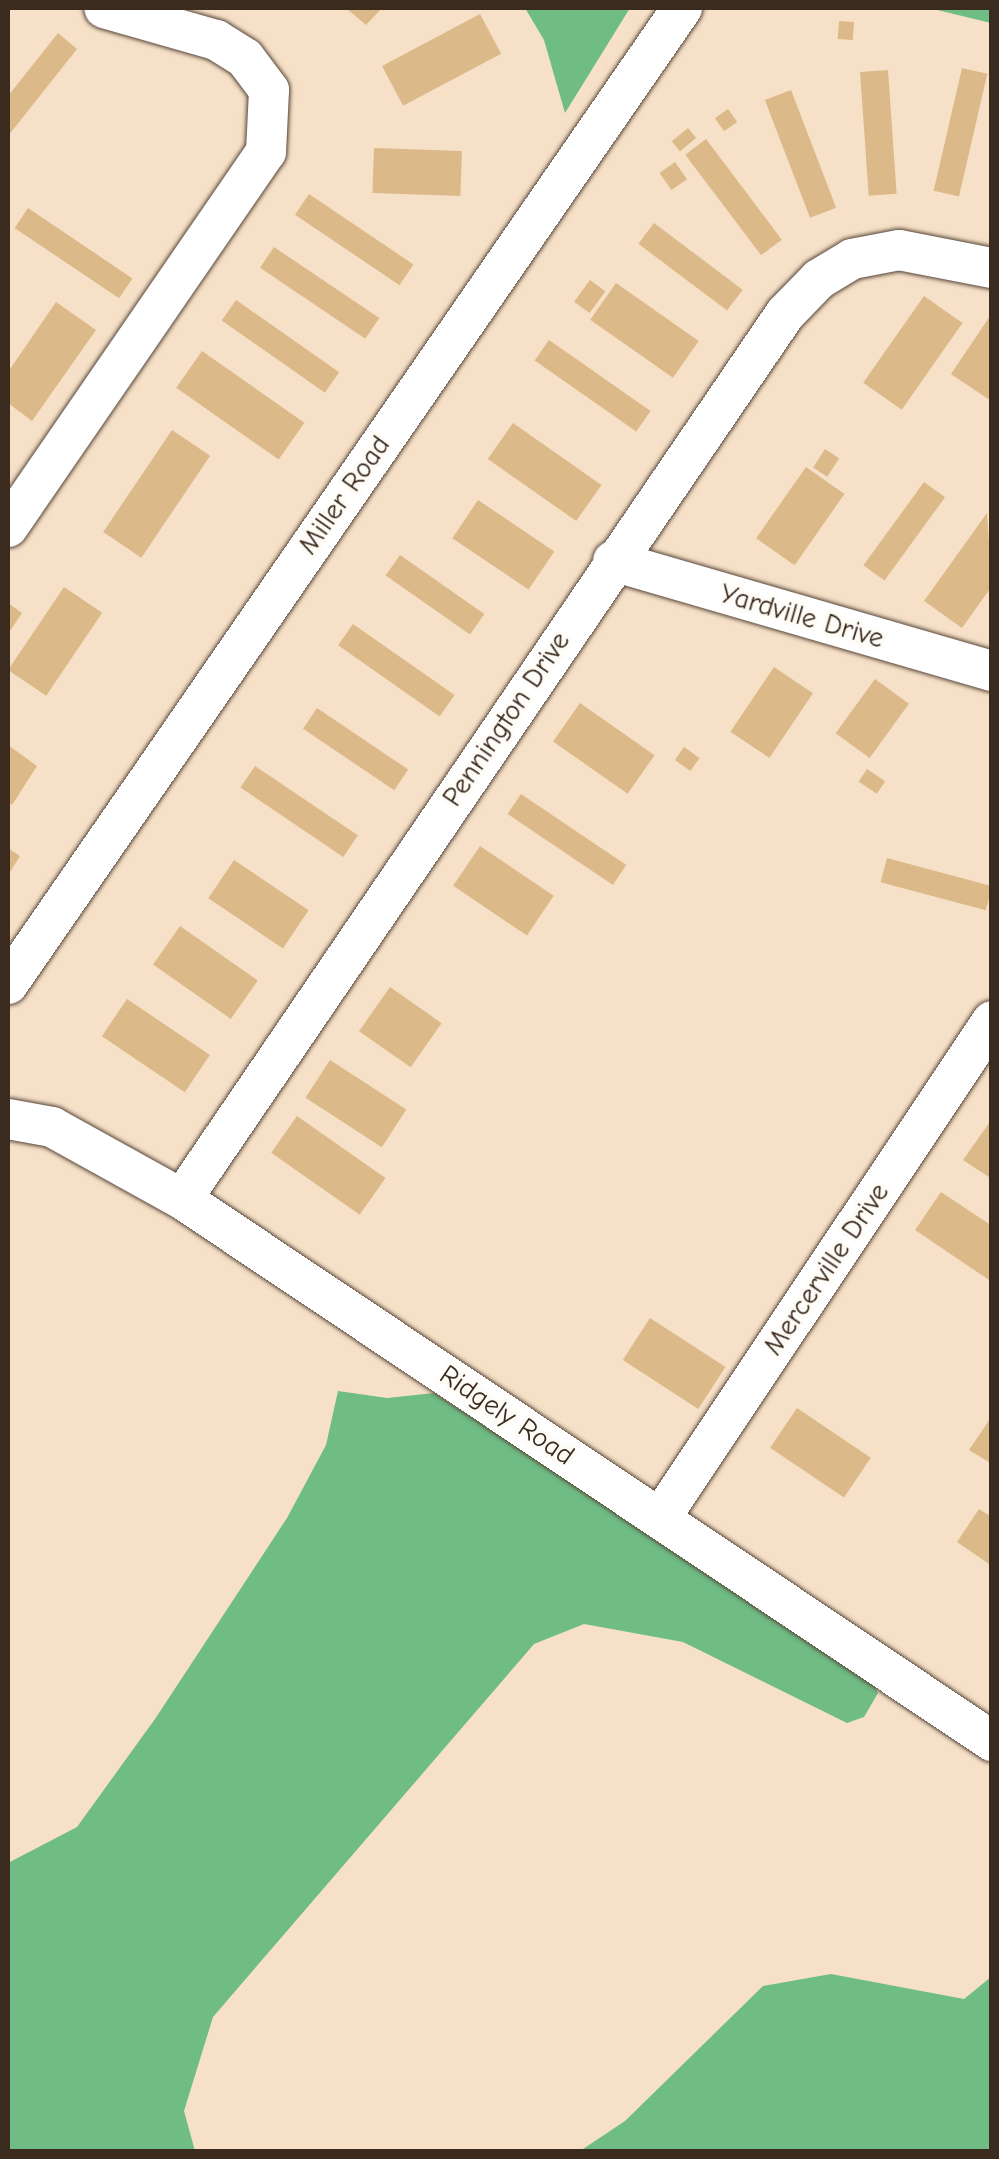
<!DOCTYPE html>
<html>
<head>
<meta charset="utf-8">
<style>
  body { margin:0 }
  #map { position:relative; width:999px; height:2159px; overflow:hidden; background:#f6e1c8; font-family:"Comic Neue",sans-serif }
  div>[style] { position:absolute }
  .forest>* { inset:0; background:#6fbc85 }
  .building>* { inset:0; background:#dcb989; transform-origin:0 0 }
  .roads { filter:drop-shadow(0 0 2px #574538) drop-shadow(0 0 2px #574538) }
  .minor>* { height:40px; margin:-20px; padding:0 20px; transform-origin:20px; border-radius:20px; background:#fff }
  span { translate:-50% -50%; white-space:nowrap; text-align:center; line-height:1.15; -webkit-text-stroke:8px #fdfcf7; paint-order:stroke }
  .street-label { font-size:28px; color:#3b2a1e }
  .frame { position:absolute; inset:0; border:10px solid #3b2a1e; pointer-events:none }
</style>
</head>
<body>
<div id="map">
  <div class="forest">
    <i style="clip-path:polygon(525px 8px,630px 8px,565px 113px,544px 40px)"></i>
    <i style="clip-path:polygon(929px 8px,991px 8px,991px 23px)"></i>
    <i style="clip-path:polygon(338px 1391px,387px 1398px,434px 1393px,868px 1672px,878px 1693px,864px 1717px,847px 1723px,683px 1642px,584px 1624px,534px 1644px,213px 2017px,184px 2111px,195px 2151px,8px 2152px,8px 1863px,77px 1827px,155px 1719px,287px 1518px,326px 1445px)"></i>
    <i style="clip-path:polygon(831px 1974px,964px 1999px,991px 1977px,991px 2151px,580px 2151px,625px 2121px,763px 1986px)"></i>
  </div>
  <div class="building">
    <i style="clip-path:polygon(346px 8px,382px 8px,366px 25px)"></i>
    <i style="left:480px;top:14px;width:45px;height:111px;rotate:62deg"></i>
    <i style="left:839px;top:21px;width:15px;height:18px;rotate:4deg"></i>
    <i style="clip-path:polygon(58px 33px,77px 49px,8px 136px,8px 96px)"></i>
    <i style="left:962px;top:68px;width:26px;height:126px;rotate:13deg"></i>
    <i style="left:888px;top:70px;width:124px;height:28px;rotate:86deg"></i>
    <i style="left:791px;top:90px;width:126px;height:28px;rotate:69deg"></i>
    <i style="left:728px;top:109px;width:16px;height:16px;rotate:55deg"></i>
    <i style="left:688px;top:128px;width:13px;height:21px;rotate:51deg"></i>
    <i style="left:706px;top:139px;width:126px;height:26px;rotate:53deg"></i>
    <i style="left:374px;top:148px;width:88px;height:45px;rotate:2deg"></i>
    <i style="left:675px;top:162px;width:21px;height:19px;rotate:55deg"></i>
    <i style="left:309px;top:194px;width:126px;height:25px;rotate:34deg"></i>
    <i style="left:28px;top:208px;width:126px;height:24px;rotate:34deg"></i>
    <i style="left:654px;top:223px;width:111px;height:26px;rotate:37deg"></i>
    <i style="left:274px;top:247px;width:127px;height:25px;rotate:34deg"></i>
    <i style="left:590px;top:280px;width:19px;height:27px;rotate:36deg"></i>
    <i style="left:616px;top:283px;width:101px;height:45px;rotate:35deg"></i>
    <i style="left:924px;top:296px;width:47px;height:106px;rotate:35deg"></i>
    <i style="left:236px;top:300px;width:126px;height:25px;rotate:35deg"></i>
    <i style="clip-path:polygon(56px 302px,96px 330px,32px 421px,8px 403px,8px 372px)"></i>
    <i style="clip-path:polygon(992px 313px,992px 393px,988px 399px,951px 374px)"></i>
    <i style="left:549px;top:340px;width:124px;height:25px;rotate:35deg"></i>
    <i style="left:202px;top:351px;width:125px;height:45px;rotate:35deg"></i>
    <i style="left:513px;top:423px;width:108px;height:44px;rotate:35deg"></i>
    <i style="left:172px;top:430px;width:46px;height:123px;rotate:34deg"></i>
    <i style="left:825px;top:449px;width:17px;height:22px;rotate:33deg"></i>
    <i style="left:806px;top:467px;width:47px;height:87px;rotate:35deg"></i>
    <i style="left:924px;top:482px;width:26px;height:103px;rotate:36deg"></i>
    <i style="left:478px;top:500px;width:92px;height:46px;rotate:34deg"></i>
    <i style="clip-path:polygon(987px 513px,992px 586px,962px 628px,924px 601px)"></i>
    <i style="left:400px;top:555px;width:103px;height:25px;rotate:35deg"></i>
    <i style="left:64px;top:587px;width:46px;height:100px;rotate:34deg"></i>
    <i style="clip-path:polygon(8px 603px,22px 613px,8px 634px)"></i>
    <i style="left:353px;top:624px;width:124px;height:26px;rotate:35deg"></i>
    <i style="left:774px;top:667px;width:47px;height:78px;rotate:34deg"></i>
    <i style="left:875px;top:679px;width:42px;height:67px;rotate:36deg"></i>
    <i style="left:580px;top:703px;width:91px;height:47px;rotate:35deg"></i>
    <i style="left:317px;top:708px;width:110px;height:25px;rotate:34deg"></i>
    <i style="clip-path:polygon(8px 745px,37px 766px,12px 805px,8px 802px)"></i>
    <i style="left:684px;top:747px;width:19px;height:16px;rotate:35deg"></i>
    <i style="left:255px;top:766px;width:124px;height:26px;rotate:34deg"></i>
    <i style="left:867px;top:769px;width:22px;height:15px;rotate:34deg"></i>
    <i style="left:521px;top:794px;width:127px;height:24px;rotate:34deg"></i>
    <i style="left:480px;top:846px;width:89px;height:48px;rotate:34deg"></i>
    <i style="clip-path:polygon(8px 848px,20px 856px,8px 875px)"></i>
    <i style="left:887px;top:858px;width:109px;height:25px;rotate:15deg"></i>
    <i style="left:234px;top:860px;width:90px;height:46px;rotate:34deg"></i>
    <i style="left:180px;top:926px;width:95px;height:47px;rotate:35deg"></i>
    <i style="left:390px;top:987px;width:63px;height:54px;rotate:35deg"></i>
    <i style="left:127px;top:999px;width:100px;height:45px;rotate:34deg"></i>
    <i style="left:330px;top:1060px;width:91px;height:45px;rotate:33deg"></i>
    <i style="left:297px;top:1116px;width:108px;height:45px;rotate:35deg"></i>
    <i style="clip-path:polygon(992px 1119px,992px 1179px,963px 1160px)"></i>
    <i style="clip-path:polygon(941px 1192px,992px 1226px,992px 1282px,915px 1230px)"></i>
    <i style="left:650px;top:1318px;width:90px;height:50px;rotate:33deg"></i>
    <i style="left:797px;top:1408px;width:89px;height:48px;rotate:34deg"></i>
    <i style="clip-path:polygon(992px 1416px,992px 1464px,969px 1450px)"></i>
    <i style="clip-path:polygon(979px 1509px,992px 1517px,992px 1566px,957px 1542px)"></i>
  </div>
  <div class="roads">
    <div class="minor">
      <i style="left:8px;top:527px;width:455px;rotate:-55.5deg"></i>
      <i style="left:266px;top:152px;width:62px;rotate:-87.2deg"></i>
      <i style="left:269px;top:90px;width:40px;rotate:-127deg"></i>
      <i style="left:245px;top:58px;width:34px;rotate:-148deg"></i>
      <i style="left:216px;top:40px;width:116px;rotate:-164.1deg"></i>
      <i style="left:613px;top:561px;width:395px;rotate:16.2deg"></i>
      <i style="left:8px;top:984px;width:1186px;rotate:-55.37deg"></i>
      <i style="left:8px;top:1119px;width:45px;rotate:10.3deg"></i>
      <i style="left:52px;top:1127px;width:149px;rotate:29deg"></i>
      <i style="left:182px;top:1199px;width:975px;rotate:33.79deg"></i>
      <i style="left:182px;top:1199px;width:1071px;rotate:-55.73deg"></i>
      <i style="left:785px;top:314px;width:49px;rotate:-45.8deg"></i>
      <i style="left:819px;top:279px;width:39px;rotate:-31deg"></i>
      <i style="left:852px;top:259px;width:48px;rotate:-10.8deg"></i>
      <i style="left:899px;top:250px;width:95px;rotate:11deg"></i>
      <i style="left:661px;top:1517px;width:596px;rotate:-56.28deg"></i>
    </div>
  </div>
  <div class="street-label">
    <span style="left:344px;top:495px;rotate:-55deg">Miller Road</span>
    <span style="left:802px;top:616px;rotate:16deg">Yardville Drive</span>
    <span style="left:506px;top:719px;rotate:-56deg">Pennington Drive</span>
    <span style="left:826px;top:1269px;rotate:-56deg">Mercerville Drive</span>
    <span style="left:507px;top:1415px;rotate:34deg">Ridgely Road</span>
  </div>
  <div class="frame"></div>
</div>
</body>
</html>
